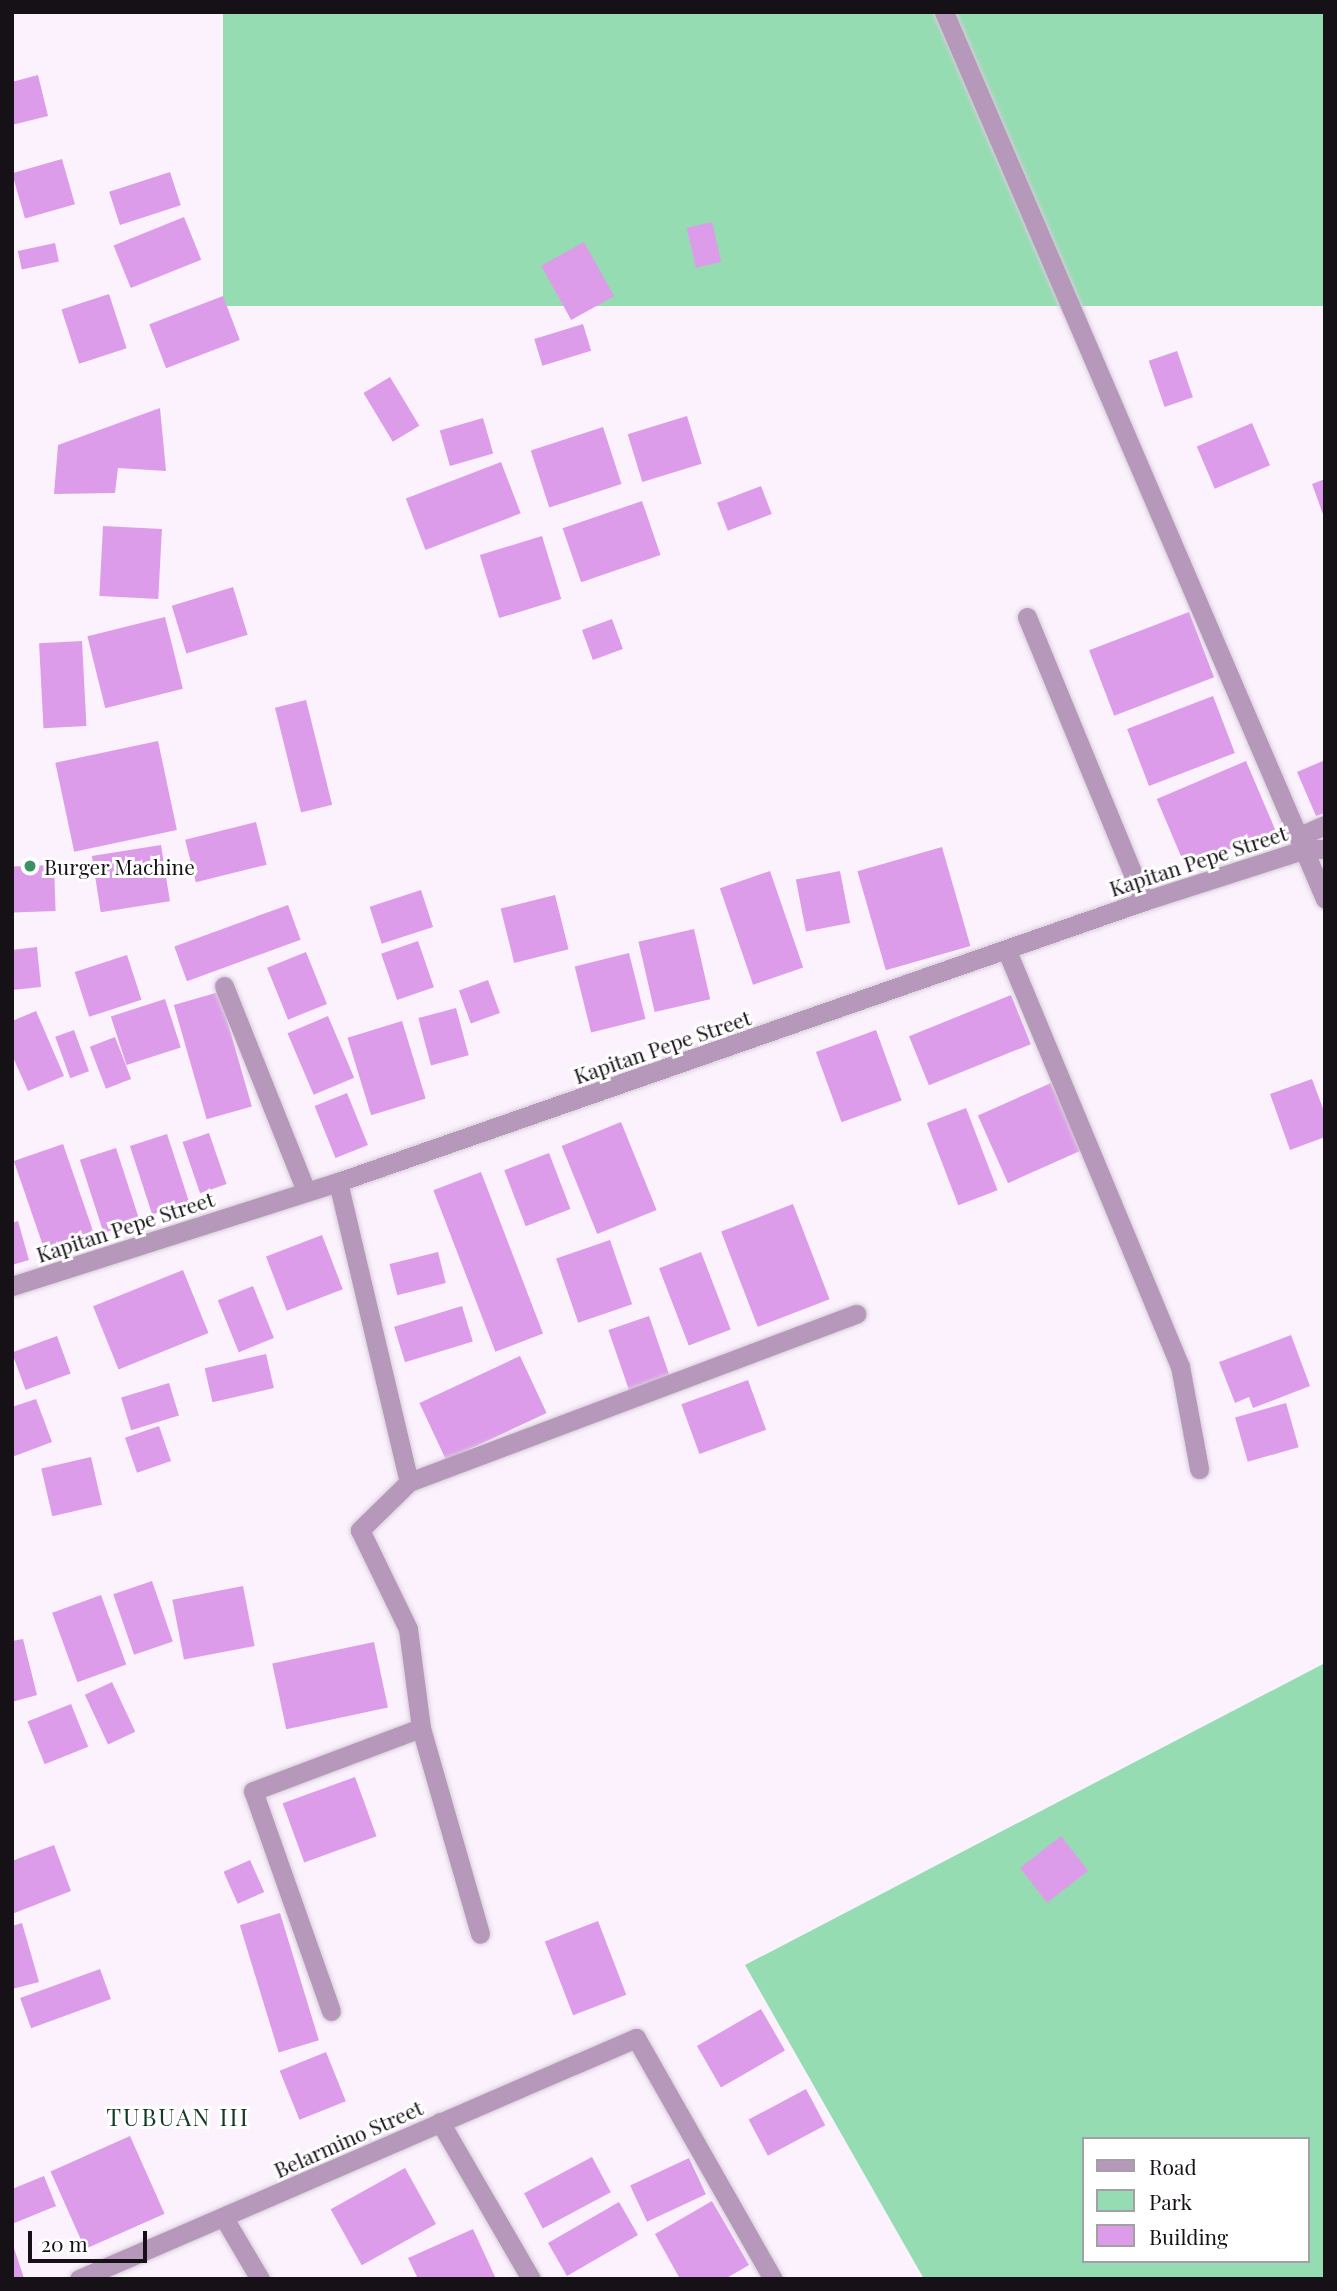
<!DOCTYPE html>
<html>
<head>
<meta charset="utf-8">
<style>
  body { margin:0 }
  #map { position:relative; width:1337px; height:2291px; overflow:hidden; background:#fcf2fe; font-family:"Playfair Display",serif }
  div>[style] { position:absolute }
  .green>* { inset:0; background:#95dcb2; transform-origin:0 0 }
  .building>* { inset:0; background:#dd9cea; transform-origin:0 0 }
  .roads { filter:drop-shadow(0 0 2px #d7ced9) drop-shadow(0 0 2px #d7ced9) }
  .minor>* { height:19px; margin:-9.5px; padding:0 9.5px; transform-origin:9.5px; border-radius:9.5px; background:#b598ba }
  .tertiary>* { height:19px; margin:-9.5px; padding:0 9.5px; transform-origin:9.5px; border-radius:9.5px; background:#b598ba }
  .dots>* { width:19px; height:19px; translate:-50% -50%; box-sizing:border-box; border:4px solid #fff; border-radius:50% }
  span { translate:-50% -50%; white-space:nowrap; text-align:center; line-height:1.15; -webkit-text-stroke:6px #fff; paint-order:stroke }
  .street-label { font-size:21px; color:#161117 }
  .poi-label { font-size:21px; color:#161117 }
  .left { translate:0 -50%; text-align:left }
  .quarter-label { font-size:24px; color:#123b26; letter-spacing:2px }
  .frame { position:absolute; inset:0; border:14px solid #161117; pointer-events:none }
  .legend { position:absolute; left:1082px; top:2137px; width:228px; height:126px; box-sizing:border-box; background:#fff; border:2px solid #a2a0a2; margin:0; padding:9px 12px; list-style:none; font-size:21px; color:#161117 }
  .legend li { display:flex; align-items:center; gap:14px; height:35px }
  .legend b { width:35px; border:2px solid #a2a0a2 }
  .scale { position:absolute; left:28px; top:2231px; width:119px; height:32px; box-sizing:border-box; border:4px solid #161117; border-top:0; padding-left:9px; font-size:21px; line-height:24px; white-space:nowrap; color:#161117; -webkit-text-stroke:5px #fff; paint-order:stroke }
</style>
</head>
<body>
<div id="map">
  <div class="green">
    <i style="left:223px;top:12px;width:1102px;height:294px"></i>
    <i style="clip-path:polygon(evenodd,1325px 1663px,1325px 2279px,924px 2279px,745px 1965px,1325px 1663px,1083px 2139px,1307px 2139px,1307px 2261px,1083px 2261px,1083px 2139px)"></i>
  </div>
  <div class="building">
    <i style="clip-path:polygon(38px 75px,48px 116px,12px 125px,12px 82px)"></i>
    <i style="left:62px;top:159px;width:47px;height:52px;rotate:74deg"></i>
    <i style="left:170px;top:172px;width:35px;height:64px;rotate:72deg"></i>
    <i style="left:184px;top:217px;width:46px;height:76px;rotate:68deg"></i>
    <i style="left:712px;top:222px;width:41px;height:26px;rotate:77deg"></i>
    <i style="left:584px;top:242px;width:62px;height:49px;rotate:61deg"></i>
    <i style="left:55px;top:243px;width:19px;height:38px;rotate:78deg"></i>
    <i style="left:109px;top:294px;width:57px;height:50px;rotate:72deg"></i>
    <i style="left:223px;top:296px;width:47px;height:79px;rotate:69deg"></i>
    <i style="left:583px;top:324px;width:28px;height:51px;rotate:73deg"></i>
    <i style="left:1177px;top:351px;width:49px;height:30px;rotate:71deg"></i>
    <i style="left:390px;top:377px;width:57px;height:31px;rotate:59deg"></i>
    <i style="clip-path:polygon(160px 408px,166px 471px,118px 468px,115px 493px,54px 494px,58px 445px)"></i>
    <i style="left:687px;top:416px;width:50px;height:62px;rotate:73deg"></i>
    <i style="left:483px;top:418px;width:37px;height:45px;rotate:74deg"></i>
    <i style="left:1252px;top:423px;width:46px;height:60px;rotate:67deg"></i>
    <i style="left:603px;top:427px;width:60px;height:76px;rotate:72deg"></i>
    <i style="left:501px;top:462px;width:55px;height:102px;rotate:69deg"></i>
    <i style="clip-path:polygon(1325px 479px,1325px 517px,1324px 517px,1312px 484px)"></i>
    <i style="left:761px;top:486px;width:30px;height:47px;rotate:69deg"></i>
    <i style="left:642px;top:501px;width:57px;height:84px;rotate:71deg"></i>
    <i style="left:103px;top:526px;width:59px;height:70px;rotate:3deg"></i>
    <i style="left:542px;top:536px;width:66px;height:65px;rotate:73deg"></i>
    <i style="left:233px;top:587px;width:50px;height:64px;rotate:73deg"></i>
    <i style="left:1189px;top:612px;width:70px;height:107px;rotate:69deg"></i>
    <i style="left:165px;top:617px;width:74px;height:80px;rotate:76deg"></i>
    <i style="left:612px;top:619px;width:32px;height:32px;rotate:70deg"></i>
    <i style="left:82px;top:641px;width:85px;height:43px;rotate:87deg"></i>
    <i style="left:1213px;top:696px;width:61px;height:92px;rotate:69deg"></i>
    <i style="left:306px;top:700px;width:108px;height:32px;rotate:76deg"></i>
    <i style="left:158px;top:741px;width:91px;height:105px;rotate:78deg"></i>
    <i style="clip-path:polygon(1325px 760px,1325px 813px,1316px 816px,1297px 772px)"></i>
    <i style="left:1246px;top:761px;width:75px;height:97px;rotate:67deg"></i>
    <i style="left:256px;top:822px;width:44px;height:73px;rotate:76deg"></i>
    <i style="left:161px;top:845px;width:57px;height:70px;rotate:81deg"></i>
    <i style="left:942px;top:847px;width:103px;height:88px;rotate:74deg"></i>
    <i style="left:54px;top:865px;width:46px;height:42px;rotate:88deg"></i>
    <i style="left:770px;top:871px;width:102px;height:53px;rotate:71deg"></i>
    <i style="left:840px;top:871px;width:53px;height:45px;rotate:79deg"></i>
    <i style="left:421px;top:890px;width:39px;height:54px;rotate:72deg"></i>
    <i style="left:555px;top:895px;width:56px;height:56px;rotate:76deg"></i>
    <i style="left:288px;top:905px;width:37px;height:121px;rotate:70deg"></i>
    <i style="left:694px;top:929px;width:72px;height:57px;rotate:77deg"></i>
    <i style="left:418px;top:941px;width:49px;height:39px;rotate:71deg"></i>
    <i style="clip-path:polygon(37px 947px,41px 987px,12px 990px,12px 950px)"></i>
    <i style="left:306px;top:952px;width:56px;height:42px;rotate:68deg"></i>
    <i style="left:629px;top:953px;width:68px;height:56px;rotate:76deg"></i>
    <i style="left:127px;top:955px;width:47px;height:55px;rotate:72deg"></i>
    <i style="left:488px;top:980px;width:35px;height:31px;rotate:70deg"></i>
    <i style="left:219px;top:992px;width:119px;height:47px;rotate:74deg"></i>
    <i style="left:1011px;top:995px;width:53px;height:110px;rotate:68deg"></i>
    <i style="left:165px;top:999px;width:51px;height:57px;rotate:72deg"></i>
    <i style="left:456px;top:1008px;width:49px;height:39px;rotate:75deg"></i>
    <i style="clip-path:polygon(36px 1011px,64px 1076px,28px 1091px,12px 1055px,12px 1021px)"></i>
    <i style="left:328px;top:1016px;width:67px;height:44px;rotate:67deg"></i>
    <i style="left:402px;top:1021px;width:81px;height:57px;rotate:73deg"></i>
    <i style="left:74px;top:1030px;width:44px;height:20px;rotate:70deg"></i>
    <i style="left:876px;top:1030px;width:75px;height:64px;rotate:70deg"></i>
    <i style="left:115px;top:1037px;width:45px;height:27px;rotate:69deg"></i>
    <i style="clip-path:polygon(1312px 1079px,1325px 1114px,1325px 1137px,1290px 1150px,1270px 1094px)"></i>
    <i style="left:1051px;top:1083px;width:74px;height:80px;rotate:66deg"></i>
    <i style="left:347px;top:1093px;width:56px;height:35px;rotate:68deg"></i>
    <i style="left:966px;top:1108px;width:88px;height:42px;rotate:69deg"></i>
    <i style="left:621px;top:1122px;width:95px;height:64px;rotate:68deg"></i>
    <i style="left:209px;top:1133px;width:54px;height:28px;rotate:71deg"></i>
    <i style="left:167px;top:1134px;width:72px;height:39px;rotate:72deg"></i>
    <i style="left:63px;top:1144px;width:96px;height:52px;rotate:71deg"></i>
    <i style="left:116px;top:1148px;width:77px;height:38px;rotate:72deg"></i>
    <i style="left:549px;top:1153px;width:60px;height:48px;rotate:69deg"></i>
    <i style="left:481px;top:1172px;width:173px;height:51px;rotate:69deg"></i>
    <i style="left:793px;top:1204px;width:102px;height:77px;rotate:69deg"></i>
    <i style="clip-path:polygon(18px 1221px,29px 1260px,12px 1265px,12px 1223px)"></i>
    <i style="left:322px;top:1235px;width:58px;height:60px;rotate:69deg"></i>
    <i style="left:610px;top:1240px;width:68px;height:57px;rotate:71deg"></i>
    <i style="left:438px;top:1252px;width:32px;height:50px;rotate:76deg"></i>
    <i style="left:701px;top:1252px;width:83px;height:45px;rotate:69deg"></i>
    <i style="left:183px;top:1270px;width:68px;height:97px;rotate:68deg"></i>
    <i style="left:253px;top:1286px;width:56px;height:38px;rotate:68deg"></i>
    <i style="left:462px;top:1306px;width:37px;height:71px;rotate:73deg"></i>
    <i style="left:649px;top:1316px;width:65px;height:43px;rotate:71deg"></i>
    <i style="clip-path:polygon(1291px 1335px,1310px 1386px,1253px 1408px,1249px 1397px,1235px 1403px,1219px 1362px)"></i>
    <i style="left:57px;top:1336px;width:40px;height:48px;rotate:70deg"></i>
    <i style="left:266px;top:1354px;width:35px;height:63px;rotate:77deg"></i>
    <i style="left:520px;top:1356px;width:63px;height:111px;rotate:65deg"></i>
    <i style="left:748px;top:1380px;width:53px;height:71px;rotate:70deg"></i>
    <i style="left:169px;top:1383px;width:34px;height:50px;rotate:73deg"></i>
    <i style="clip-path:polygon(36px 1399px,52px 1442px,12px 1457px,12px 1407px)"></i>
    <i style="left:1286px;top:1403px;width:46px;height:53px;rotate:74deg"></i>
    <i style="left:159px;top:1426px;width:37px;height:36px;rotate:71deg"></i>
    <i style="left:91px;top:1457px;width:49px;height:51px;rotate:77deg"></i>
    <i style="left:152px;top:1581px;width:64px;height:41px;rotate:71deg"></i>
    <i style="left:243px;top:1586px;width:61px;height:72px;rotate:79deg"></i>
    <i style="left:101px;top:1595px;width:74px;height:52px;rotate:70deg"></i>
    <i style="clip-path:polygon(23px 1639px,37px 1695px,12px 1702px,12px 1641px)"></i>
    <i style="left:374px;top:1642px;width:67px;height:104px;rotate:78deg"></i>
    <i style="left:112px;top:1682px;width:55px;height:30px;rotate:65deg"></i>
    <i style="left:71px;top:1704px;width:46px;height:47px;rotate:68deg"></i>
    <i style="left:355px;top:1777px;width:63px;height:77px;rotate:70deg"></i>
    <i style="left:1061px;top:1836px;width:44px;height:52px;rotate:52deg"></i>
    <i style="clip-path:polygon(54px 1845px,71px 1891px,12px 1914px,12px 1861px)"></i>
    <i style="left:250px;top:1860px;width:35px;height:29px;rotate:66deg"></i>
    <i style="left:280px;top:1913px;width:133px;height:42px;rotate:73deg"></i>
    <i style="left:598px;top:1921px;width:79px;height:57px;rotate:69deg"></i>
    <i style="clip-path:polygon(22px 1923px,39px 1982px,12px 1989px,12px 1926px)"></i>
    <i style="left:100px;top:1969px;width:32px;height:85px;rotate:70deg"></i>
    <i style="left:761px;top:2009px;width:48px;height:74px;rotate:60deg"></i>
    <i style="left:326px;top:2052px;width:53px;height:50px;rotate:68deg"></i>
    <i style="left:806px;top:2089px;width:41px;height:65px;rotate:62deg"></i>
    <i style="left:130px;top:2136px;width:85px;height:87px;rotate:66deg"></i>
    <i style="left:592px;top:2157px;width:40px;height:77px;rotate:62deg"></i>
    <i style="left:689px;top:2158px;width:40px;height:65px;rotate:65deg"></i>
    <i style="left:405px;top:2168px;width:64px;height:85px;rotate:61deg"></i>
    <i style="clip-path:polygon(44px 2176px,56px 2206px,12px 2224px,12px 2189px)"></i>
    <i style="clip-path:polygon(712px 2201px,749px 2265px,725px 2279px,680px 2279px,655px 2234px)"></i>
    <i style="left:619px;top:2202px;width:38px;height:82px;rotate:60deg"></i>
    <i style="clip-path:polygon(473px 2229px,496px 2279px,418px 2279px,408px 2258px)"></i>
    <i style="clip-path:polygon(13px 2245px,24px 2278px,22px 2279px,12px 2279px)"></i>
  </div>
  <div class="roads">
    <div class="minor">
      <i style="left:944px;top:12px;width:965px;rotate:66.75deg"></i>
      <i style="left:1027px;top:617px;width:307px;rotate:67.6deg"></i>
      <i style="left:1300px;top:836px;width:27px;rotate:-24deg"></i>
      <i style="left:1007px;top:951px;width:450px;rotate:67.4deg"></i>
      <i style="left:1180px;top:1366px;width:105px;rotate:79.5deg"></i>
      <i style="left:224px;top:986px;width:221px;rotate:68.2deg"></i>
      <i style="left:338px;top:1182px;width:308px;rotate:76.7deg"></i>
      <i style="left:409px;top:1482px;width:69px;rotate:135.6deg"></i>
      <i style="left:360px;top:1530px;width:110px;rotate:64.1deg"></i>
      <i style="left:408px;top:1629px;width:100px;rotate:82.5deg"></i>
      <i style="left:421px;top:1728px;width:214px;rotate:74deg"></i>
      <i style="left:409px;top:1482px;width:478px;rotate:-20.6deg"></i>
      <i style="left:331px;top:2011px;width:233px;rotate:-109.5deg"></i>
      <i style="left:253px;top:1791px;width:179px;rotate:-20.6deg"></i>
      <i style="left:440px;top:2122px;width:181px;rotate:59.9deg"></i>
      <i style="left:224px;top:2218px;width:71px;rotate:59.5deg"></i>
      <i style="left:79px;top:2279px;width:607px;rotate:-23.4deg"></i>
      <i style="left:636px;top:2038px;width:277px;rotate:60.4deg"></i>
    </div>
    <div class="tertiary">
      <i style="left:12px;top:1286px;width:342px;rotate:-17.7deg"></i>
      <i style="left:338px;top:1182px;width:854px;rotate:-19.22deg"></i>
      <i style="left:1144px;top:901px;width:170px;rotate:-17.8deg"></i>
      <i style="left:1306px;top:849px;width:19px"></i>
    </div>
  </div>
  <div class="dots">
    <i style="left:30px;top:866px;background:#3d9265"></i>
  </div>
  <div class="street-label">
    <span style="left:1198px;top:860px;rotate:-18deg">Kapitan Pepe Street</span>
    <span style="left:662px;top:1046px;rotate:-19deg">Kapitan Pepe Street</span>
    <span style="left:125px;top:1226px;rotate:-18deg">Kapitan Pepe Street</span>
    <span style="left:348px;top:2138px;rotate:-24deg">Belarmino Street</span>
  </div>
  <div class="poi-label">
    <span class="left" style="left:44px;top:866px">Burger Machine</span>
  </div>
  <div class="quarter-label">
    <span style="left:178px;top:2117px">TUBUAN III</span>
  </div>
  <div class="frame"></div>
  <ul class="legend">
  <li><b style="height:9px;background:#b598ba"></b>Road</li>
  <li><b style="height:19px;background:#95dcb2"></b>Park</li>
  <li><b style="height:19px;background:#dd9cea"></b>Building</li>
  </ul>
  <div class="scale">20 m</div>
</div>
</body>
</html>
